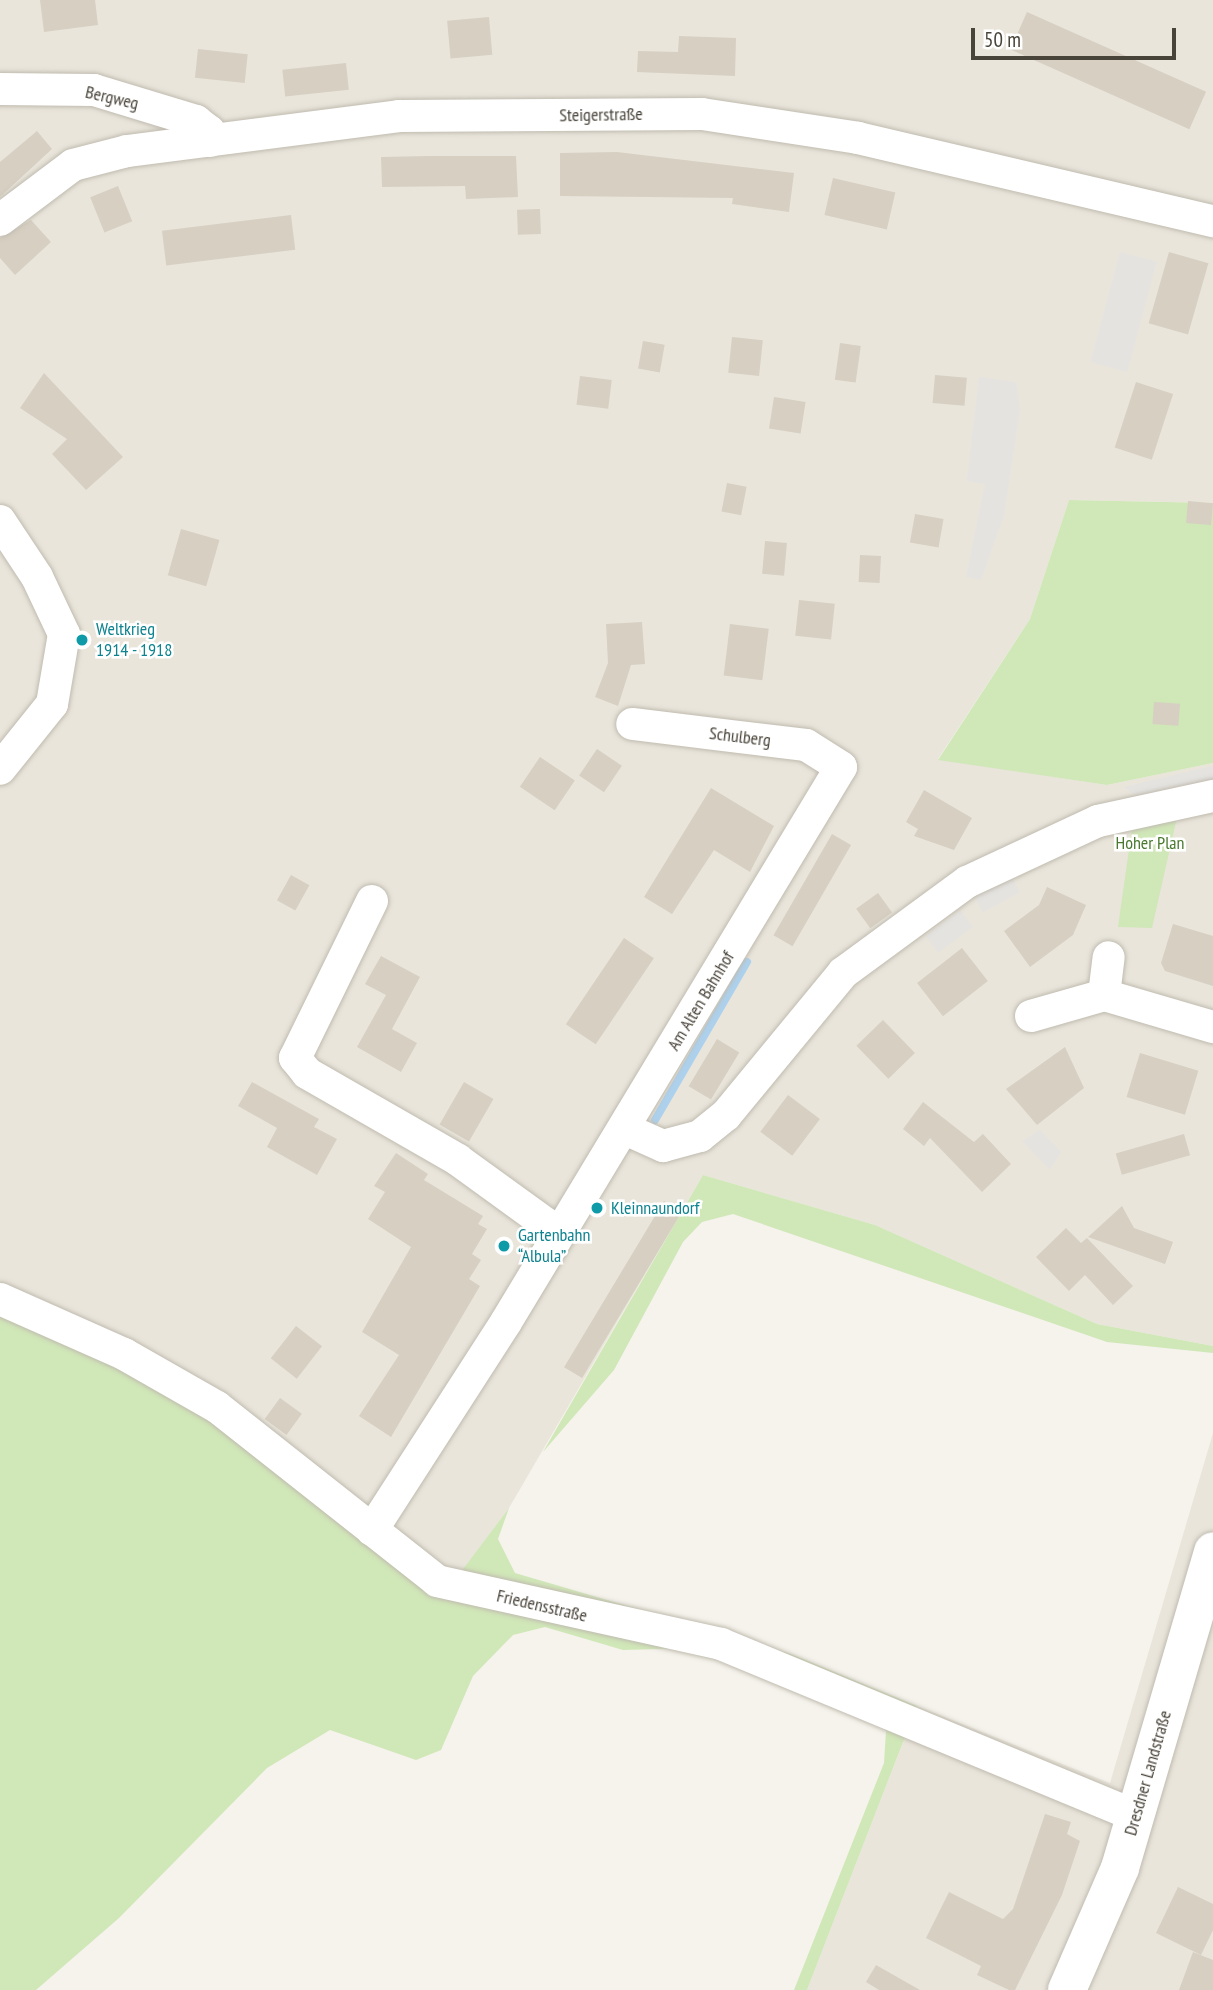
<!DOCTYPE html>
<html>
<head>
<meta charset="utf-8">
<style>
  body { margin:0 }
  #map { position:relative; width:1213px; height:1990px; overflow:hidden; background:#f5f3ec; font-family:"PT Sans Narrow",sans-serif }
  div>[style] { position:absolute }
  .residential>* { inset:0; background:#e9e5db }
  .green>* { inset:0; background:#d0e7b8 }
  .parking>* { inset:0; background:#e4e3e0; transform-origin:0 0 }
  .stream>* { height:8px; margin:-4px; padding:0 4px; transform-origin:4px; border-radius:4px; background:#add1ed }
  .building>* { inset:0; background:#d6cfc2; transform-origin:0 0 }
  .roads { filter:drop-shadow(0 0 2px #c0bbaf) drop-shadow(0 0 2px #c0bbaf) }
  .minor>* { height:32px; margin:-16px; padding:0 16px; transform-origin:16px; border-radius:16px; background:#fff }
  .tertiary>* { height:38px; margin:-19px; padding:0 19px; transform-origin:19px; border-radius:19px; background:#fff }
  .dots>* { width:19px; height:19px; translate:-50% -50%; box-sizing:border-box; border:4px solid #fff; border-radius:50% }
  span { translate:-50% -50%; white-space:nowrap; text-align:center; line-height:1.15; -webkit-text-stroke:5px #fff; paint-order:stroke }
  .street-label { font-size:18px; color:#49443a }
  .culture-label { font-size:18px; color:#0d838f }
  .left { translate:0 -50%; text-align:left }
  .park-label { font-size:18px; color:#49792f }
  .scale { position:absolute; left:971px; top:28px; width:205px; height:32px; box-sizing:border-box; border:4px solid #49443a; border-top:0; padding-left:9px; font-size:21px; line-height:24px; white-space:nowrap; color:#49443a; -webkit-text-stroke:5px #fff; paint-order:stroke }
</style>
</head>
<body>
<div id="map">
  <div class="residential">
    <i style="clip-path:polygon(0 0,1213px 0,1213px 503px,1069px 500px,1030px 619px,938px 759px,1107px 785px,1213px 763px,1213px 1346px,1097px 1324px,875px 1225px,703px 1175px,509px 1508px,442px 1598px,0 1310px)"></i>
    <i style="clip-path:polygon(1213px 1433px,1213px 1990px,807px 1990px,917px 1706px,1110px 1783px)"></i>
  </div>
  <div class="green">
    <i style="clip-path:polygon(1069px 500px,1213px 503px,1213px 763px,1107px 785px,938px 760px,1030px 619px)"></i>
    <i style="clip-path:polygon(1178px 813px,1152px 928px,1118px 927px,1133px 821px)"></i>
    <i style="clip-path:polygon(703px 1175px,875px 1225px,1097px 1324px,1213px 1346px,1213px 1353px,1107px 1342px,733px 1214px,702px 1222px,683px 1242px,614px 1370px,543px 1452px)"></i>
    <i style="clip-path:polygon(0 1310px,39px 1323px,210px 1414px,442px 1597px,509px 1508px,498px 1539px,515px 1573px,791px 1654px,917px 1706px,807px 1990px,794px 1990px,884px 1763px,886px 1731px,874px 1715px,695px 1648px,623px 1650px,545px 1627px,513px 1635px,473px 1676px,441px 1750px,416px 1760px,330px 1730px,267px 1768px,119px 1918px,36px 1990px,0 1990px)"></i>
  </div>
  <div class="parking">
    <i style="left:1120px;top:252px;width:38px;height:114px;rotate:15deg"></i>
    <i style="clip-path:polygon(979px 377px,1016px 382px,1020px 409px,1004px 515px,981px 580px,966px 577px,985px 484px,967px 481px)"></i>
    <i style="clip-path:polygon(1213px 766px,1213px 796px,1152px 807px,1124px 787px)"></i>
    <i style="left:1010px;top:874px;width:21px;height:42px;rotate:62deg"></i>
    <i style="left:960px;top:910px;width:21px;height:43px;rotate:53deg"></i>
    <i style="clip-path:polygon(1040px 1130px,1061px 1152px,1050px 1170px,1022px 1141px)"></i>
  </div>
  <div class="stream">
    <i style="left:655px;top:1120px;width:183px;rotate:-59.8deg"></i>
  </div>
  <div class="building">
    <i style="clip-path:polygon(40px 0,95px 0,98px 25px,44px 32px)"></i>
    <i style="left:1027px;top:12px;width:196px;height:41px;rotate:24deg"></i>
    <i style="left:489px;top:17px;width:38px;height:42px;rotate:85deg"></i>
    <i style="clip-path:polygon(679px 36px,736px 38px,735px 76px,637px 72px,638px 51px,678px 52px)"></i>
    <i style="left:198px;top:49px;width:50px;height:29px;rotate:6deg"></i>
    <i style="left:346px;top:63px;width:27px;height:64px;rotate:84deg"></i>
    <i style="clip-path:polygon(37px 131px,52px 149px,0 197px,0 162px)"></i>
    <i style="clip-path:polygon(617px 152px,794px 173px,789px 212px,732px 204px,733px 198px,560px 196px,560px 153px)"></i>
    <i style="clip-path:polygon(428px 156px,516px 156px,518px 197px,466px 199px,465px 186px,382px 187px,381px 157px)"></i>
    <i style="left:833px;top:178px;width:64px;height:38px;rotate:13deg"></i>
    <i style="left:118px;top:186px;width:38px;height:30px;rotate:68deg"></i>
    <i style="left:540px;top:209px;width:25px;height:23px;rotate:88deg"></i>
    <i style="left:291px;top:215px;width:35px;height:130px;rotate:83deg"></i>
    <i style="clip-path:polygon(31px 220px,51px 242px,15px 275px,0 258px,0 238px)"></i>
    <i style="left:1169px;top:252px;width:41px;height:74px;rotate:16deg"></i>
    <i style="left:732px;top:337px;width:31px;height:36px;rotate:6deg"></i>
    <i style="left:643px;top:341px;width:22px;height:28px;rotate:10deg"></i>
    <i style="left:840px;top:343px;width:21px;height:37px;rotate:8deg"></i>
    <i style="clip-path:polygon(44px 373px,123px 457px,86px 490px,52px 454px,67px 439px,20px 408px)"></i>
    <i style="left:935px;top:375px;width:32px;height:28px;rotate:5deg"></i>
    <i style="left:580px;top:376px;width:32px;height:29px;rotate:7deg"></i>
    <i style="left:1136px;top:382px;width:39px;height:69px;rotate:18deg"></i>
    <i style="left:774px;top:397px;width:32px;height:32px;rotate:9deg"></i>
    <i style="left:727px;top:483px;width:20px;height:29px;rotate:11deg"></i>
    <i style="left:1188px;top:501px;width:25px;height:22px;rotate:5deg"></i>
    <i style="left:915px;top:514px;width:29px;height:29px;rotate:10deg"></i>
    <i style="left:181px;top:529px;width:40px;height:48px;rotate:16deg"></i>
    <i style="left:765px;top:541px;width:22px;height:33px;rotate:5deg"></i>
    <i style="left:860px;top:555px;width:21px;height:27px;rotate:3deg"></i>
    <i style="left:799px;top:600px;width:36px;height:36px;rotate:6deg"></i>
    <i style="clip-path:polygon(642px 622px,645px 664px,631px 665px,618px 706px,595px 697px,608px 663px,606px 624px)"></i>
    <i style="left:730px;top:624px;width:39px;height:52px;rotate:7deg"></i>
    <i style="left:1154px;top:702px;width:26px;height:22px;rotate:4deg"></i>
    <i style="left:597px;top:749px;width:30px;height:32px;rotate:34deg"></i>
    <i style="left:540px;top:757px;width:42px;height:36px;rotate:34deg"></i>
    <i style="clip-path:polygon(711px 788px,774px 826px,750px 872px,714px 850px,672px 914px,644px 897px)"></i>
    <i style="clip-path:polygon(924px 790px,972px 818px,954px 850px,914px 836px,918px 829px,906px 822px)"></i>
    <i style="left:832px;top:834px;width:22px;height:117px;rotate:30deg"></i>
    <i style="left:291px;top:875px;width:21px;height:29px;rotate:29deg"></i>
    <i style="clip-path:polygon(1047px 887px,1086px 905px,1073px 935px,1030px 967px,1004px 931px,1039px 905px)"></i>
    <i style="left:878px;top:893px;width:24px;height:27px;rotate:54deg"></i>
    <i style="clip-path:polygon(1173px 924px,1213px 936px,1213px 986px,1165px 971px,1161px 963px)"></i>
    <i style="left:624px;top:938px;width:36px;height:104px;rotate:34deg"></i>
    <i style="left:962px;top:948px;width:42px;height:57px;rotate:52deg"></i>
    <i style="clip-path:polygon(381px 956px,420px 977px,392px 1029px,417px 1043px,401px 1072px,357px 1047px,386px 995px,365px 984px)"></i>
    <i style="left:883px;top:1020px;width:46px;height:37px;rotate:46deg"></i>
    <i style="left:717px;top:1039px;width:26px;height:55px;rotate:31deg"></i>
    <i style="clip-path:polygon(1065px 1047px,1084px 1088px,1037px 1125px,1006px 1089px)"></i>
    <i style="left:1140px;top:1053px;width:61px;height:46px;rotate:17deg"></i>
    <i style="clip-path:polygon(252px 1082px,319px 1119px,314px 1127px,337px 1139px,317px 1175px,267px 1147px,277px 1128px,238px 1106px)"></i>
    <i style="left:464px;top:1082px;width:34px;height:49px;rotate:30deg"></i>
    <i style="left:788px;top:1095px;width:40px;height:46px;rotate:37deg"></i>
    <i style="clip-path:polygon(923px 1102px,974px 1142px,983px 1134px,1011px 1164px,982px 1192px,930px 1138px,924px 1146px,903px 1129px)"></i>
    <i style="left:1184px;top:1134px;width:22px;height:71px;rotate:74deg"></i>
    <i style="clip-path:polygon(396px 1153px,428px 1174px,424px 1180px,483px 1216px,478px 1224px,487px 1229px,472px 1254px,481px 1260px,469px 1279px,480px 1286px,391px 1437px,359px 1416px,399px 1355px,362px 1332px,411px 1247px,368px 1219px,385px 1192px,374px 1186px)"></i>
    <i style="left:664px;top:1201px;width:21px;height:194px;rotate:31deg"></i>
    <i style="clip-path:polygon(1122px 1206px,1134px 1228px,1173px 1242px,1165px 1264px,1088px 1237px)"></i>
    <i style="clip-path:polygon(1066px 1228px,1081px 1243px,1087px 1238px,1133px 1286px,1113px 1305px,1085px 1275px,1069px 1291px,1036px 1257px)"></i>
    <i style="left:296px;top:1326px;width:33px;height:41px;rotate:38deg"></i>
    <i style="left:280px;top:1398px;width:27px;height:26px;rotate:36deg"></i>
    <i style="clip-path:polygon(1045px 1814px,1071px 1822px,1067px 1834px,1080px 1841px,1062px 1895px,1015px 1990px,1009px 1990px,977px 1975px,981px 1966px,926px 1938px,949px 1892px,1003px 1919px,1013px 1909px)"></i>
    <i style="clip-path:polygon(1178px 1887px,1213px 1904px,1213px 1930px,1201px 1955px,1156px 1933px)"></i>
    <i style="clip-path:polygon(1193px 1952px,1213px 1960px,1213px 1990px,1179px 1990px)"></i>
    <i style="clip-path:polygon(876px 1965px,920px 1990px,879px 1990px,866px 1982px)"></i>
  </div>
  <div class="roads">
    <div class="minor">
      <i style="left:0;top:89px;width:94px;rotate:0.6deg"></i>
      <i style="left:94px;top:90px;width:107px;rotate:16.9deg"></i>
      <i style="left:196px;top:121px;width:16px;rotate:38deg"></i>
      <i style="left:209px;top:131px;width:10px;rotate:84deg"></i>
      <i style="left:0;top:220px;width:91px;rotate:-37deg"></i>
      <i style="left:73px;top:165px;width:56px;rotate:-14.5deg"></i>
      <i style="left:127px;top:151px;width:274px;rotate:-7.3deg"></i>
      <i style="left:399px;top:116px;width:303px;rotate:-0.4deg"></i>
      <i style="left:702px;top:114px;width:158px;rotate:8.7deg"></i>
      <i style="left:858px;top:138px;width:365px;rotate:13.2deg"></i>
      <i style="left:0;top:521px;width:67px;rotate:56.5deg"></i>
      <i style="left:37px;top:577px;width:63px;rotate:64.7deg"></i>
      <i style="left:64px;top:634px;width:71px;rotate:99.7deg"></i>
      <i style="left:52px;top:704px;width:83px;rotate:128.7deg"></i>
      <i style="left:372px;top:901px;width:175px;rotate:116.1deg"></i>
      <i style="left:295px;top:1058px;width:19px;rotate:51deg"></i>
      <i style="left:307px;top:1073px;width:174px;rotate:29.9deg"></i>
      <i style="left:458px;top:1160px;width:125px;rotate:35.9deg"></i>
      <i style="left:1104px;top:995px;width:38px;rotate:-83deg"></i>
      <i style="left:1031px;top:1016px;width:76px;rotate:-16deg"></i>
      <i style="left:1104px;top:995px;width:114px;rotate:16.4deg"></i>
      <i style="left:625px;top:1129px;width:42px;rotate:24.1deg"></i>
      <i style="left:663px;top:1146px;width:38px;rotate:-15deg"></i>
      <i style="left:700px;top:1136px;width:33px;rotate:-39deg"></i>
      <i style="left:726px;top:1115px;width:184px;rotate:-50.5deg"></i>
      <i style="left:843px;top:973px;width:154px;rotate:-36.3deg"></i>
      <i style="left:967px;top:882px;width:145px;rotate:-25deg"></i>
      <i style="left:1098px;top:821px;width:118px;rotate:-12.3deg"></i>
      <i style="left:0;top:1299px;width:136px;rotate:23.9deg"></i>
      <i style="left:124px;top:1354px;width:107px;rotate:29.7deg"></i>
      <i style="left:217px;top:1407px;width:280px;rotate:38.3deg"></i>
      <i style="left:437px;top:1581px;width:291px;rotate:12.5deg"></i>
      <i style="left:721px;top:1644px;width:449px;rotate:22.5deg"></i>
      <i style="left:372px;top:1530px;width:247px;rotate:-57.2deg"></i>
      <i style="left:506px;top:1322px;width:648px;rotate:-58.88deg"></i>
      <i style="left:841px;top:767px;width:41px;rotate:-147.8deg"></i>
      <i style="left:806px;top:745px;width:175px;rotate:-173.1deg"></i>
    </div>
    <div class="tertiary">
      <i style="left:1067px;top:1990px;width:133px;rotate:-66.5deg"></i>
      <i style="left:1120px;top:1868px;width:330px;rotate:-73.6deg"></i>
    </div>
  </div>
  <div class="dots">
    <i style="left:82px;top:640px;background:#0f9aa8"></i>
    <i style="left:597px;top:1208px;background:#0f9aa8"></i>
    <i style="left:504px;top:1246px;background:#0f9aa8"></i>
  </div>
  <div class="street-label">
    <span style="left:112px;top:98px;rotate:13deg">Bergweg</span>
    <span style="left:601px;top:115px;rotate:-1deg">Steigerstraße</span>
    <span style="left:740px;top:737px;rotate:7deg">Schulberg</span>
    <span style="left:701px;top:1001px;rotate:-59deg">Am Alten Bahnhof</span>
    <span style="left:542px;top:1606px;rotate:13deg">Friedensstraße</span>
    <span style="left:1148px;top:1773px;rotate:-74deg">Dresdner Landstraße</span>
  </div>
  <div class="culture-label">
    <span class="left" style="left:96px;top:640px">Weltkrieg<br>1914 - 1918</span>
    <span class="left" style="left:611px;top:1208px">Kleinnaundorf</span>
    <span class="left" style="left:518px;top:1246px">Gartenbahn<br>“Albula”</span>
  </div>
  <div class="park-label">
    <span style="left:1150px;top:843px">Hoher Plan</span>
  </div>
  <div class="scale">50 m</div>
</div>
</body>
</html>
